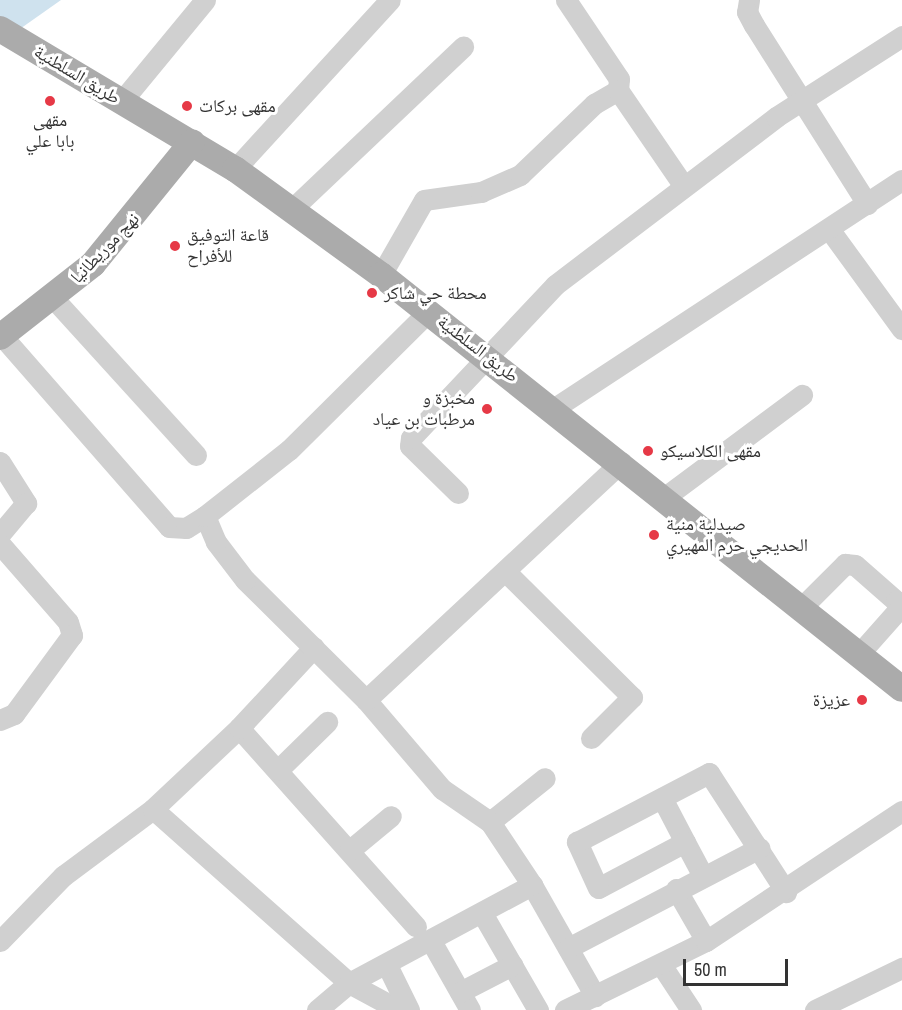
<!DOCTYPE html>
<html>
<head>
<meta charset="utf-8">
<style>
  body { margin:0 }
  #map { position:relative; width:902px; height:1010px; overflow:hidden; background:#fff; font-family:"Archivo Narrow","Noto Naskh Arabic",sans-serif }
  div>[style] { position:absolute }
  .water>* { inset:0; background:#cfe2ee }
  .minor>* { height:21px; margin:-10.5px; padding:0 10.5px; transform-origin:10.5px; border-radius:10.5px; background:#d0d0d0 }
  .major>* { height:26px; margin:-13px; padding:0 13px; transform-origin:13px; border-radius:13px; background:#ababab }
  .dots>* { width:16px; height:16px; translate:-50% -50%; box-sizing:border-box; border:3px solid #fff; border-radius:50% }
  span { translate:-50% -50%; white-space:nowrap; text-align:center; line-height:1.15; -webkit-text-stroke:6px #fff; paint-order:stroke }
  .street-label { font-size:18px; color:#333 }
  .poi-label { font-size:18px; color:#333 }
  .left { translate:0 -50%; text-align:left }
  .right { translate:-100% -50%; text-align:right }
  .scale { position:absolute; left:683px; top:959px; width:105px; height:27px; box-sizing:border-box; border:3px solid #333; border-top:0; padding-left:8px; font-size:18px; line-height:21px; white-space:nowrap; color:#333; -webkit-text-stroke:4px #fff; paint-order:stroke }
</style>
</head>
<body>
<div id="map">
  <div class="water">
    <i style="clip-path:polygon(0 0,61px 0,0 43px)"></i>
  </div>
  <div class="minor">
    <i style="left:566px;top:0;width:95px;rotate:56.1deg"></i>
    <i style="left:619px;top:79px;width:11px;rotate:95deg"></i>
    <i style="left:749px;top:0;width:12px;rotate:99deg"></i>
    <i style="left:747px;top:12px;width:15px;rotate:62deg"></i>
    <i style="left:754px;top:25px;width:212px;rotate:57.7deg"></i>
    <i style="left:121px;top:102px;width:132px;rotate:-50.5deg"></i>
    <i style="left:235px;top:169px;width:229px;rotate:-47.5deg"></i>
    <i style="left:292px;top:209px;width:236px;rotate:-43.5deg"></i>
    <i style="left:829px;top:229px;width:124px;rotate:53.9deg"></i>
    <i style="left:381px;top:275px;width:86px;rotate:-60.2deg"></i>
    <i style="left:424px;top:200px;width:58px;rotate:-8deg"></i>
    <i style="left:481px;top:192px;width:43px;rotate:-23.6deg"></i>
    <i style="left:520px;top:175px;width:103px;rotate:-43.8deg"></i>
    <i style="left:594px;top:104px;width:28px;rotate:-30deg"></i>
    <i style="left:618px;top:90px;width:115px;rotate:55.6deg"></i>
    <i style="left:54px;top:299px;width:211px;rotate:47.7deg"></i>
    <i style="left:2px;top:336px;width:254px;rotate:48.8deg"></i>
    <i style="left:169px;top:527px;width:17px;rotate:3deg"></i>
    <i style="left:186px;top:528px;width:22px;rotate:-32deg"></i>
    <i style="left:553px;top:409px;width:417px;rotate:-33.3deg"></i>
    <i style="left:0;top:462px;width:49px;rotate:57.6deg"></i>
    <i style="left:26px;top:503px;width:40px;rotate:130deg"></i>
    <i style="left:458px;top:493px;width:67px;rotate:-135.6deg"></i>
    <i style="left:410px;top:446px;width:8px;rotate:-83deg"></i>
    <i style="left:411px;top:438px;width:210px;rotate:-46.7deg"></i>
    <i style="left:555px;top:285px;width:278px;rotate:-37.2deg"></i>
    <i style="left:776px;top:117px;width:150px;rotate:-32.7deg"></i>
    <i style="left:665px;top:497px;width:171px;rotate:-36.7deg"></i>
    <i style="left:0;top:544px;width:103px;rotate:48.9deg"></i>
    <i style="left:68px;top:622px;width:14px;rotate:73deg"></i>
    <i style="left:72px;top:635px;width:98px;rotate:126.3deg"></i>
    <i style="left:14px;top:714px;width:15px;rotate:157deg"></i>
    <i style="left:505px;top:571px;width:179px;rotate:44.8deg"></i>
    <i style="left:632px;top:697px;width:58px;rotate:135deg"></i>
    <i style="left:802px;top:607px;width:61px;rotate:-45deg"></i>
    <i style="left:845px;top:564px;width:10px;rotate:6deg"></i>
    <i style="left:855px;top:565px;width:55px;rotate:41.3deg"></i>
    <i style="left:896px;top:601px;width:9px;rotate:77deg"></i>
    <i style="left:898px;top:610px;width:59px;rotate:131.6deg"></i>
    <i style="left:366px;top:700px;width:349px;rotate:-43deg"></i>
    <i style="left:239px;top:728px;width:266px;rotate:48.3deg"></i>
    <i style="left:278px;top:770px;width:69px;rotate:-44.4deg"></i>
    <i style="left:662px;top:798px;width:50px;rotate:62.4deg"></i>
    <i style="left:153px;top:809px;width:118px;rotate:-43.3deg"></i>
    <i style="left:239px;top:728px;width:110px;rotate:-47.2deg"></i>
    <i style="left:490px;top:822px;width:70px;rotate:-38.7deg"></i>
    <i style="left:350px;top:850px;width:53px;rotate:-39.7deg"></i>
    <i style="left:703px;top:876px;width:38px;rotate:-118deg"></i>
    <i style="left:685px;top:842px;width:98px;rotate:152.1deg"></i>
    <i style="left:598px;top:888px;width:51px;rotate:-114.5deg"></i>
    <i style="left:577px;top:842px;width:149px;rotate:-27.6deg"></i>
    <i style="left:709px;top:773px;width:142px;rotate:57.1deg"></i>
    <i style="left:532px;top:885px;width:128px;rotate:60.4deg"></i>
    <i style="left:676px;top:889px;width:60px;rotate:60deg"></i>
    <i style="left:482px;top:913px;width:112px;rotate:60deg"></i>
    <i style="left:0;top:941px;width:91px;rotate:-45.9deg"></i>
    <i style="left:63px;top:876px;width:112px;rotate:-36.7deg"></i>
    <i style="left:153px;top:809px;width:262px;rotate:41.6deg"></i>
    <i style="left:349px;top:983px;width:57px;rotate:28.4deg"></i>
    <i style="left:431px;top:941px;width:79px;rotate:60.5deg"></i>
    <i style="left:568px;top:948px;width:216px;rotate:-27.6deg"></i>
    <i style="left:387px;top:965px;width:50px;rotate:63.9deg"></i>
    <i style="left:662px;top:966px;width:53px;rotate:56.6deg"></i>
    <i style="left:460px;top:992px;width:59px;rotate:-27.4deg"></i>
    <i style="left:317px;top:1010px;width:42px;rotate:-40.2deg"></i>
    <i style="left:349px;top:983px;width:208px;rotate:-28.2deg"></i>
    <i style="left:532px;top:885px;width:76px;rotate:-123.7deg"></i>
    <i style="left:490px;top:822px;width:58px;rotate:-145.5deg"></i>
    <i style="left:442px;top:789px;width:117px;rotate:-130.5deg"></i>
    <i style="left:366px;top:700px;width:170px;rotate:-135.2deg"></i>
    <i style="left:245px;top:580px;width:48px;rotate:-127.3deg"></i>
    <i style="left:216px;top:542px;width:28px;rotate:-113deg"></i>
    <i style="left:205px;top:516px;width:107px;rotate:-38.2deg"></i>
    <i style="left:289px;top:450px;width:197px;rotate:-44.8deg"></i>
    <i style="left:565px;top:1010px;width:157px;rotate:-26.1deg"></i>
    <i style="left:706px;top:941px;width:235px;rotate:-33.6deg"></i>
    <i style="left:815px;top:1010px;width:97px;rotate:-25.8deg"></i>
  </div>
  <div class="major">
    <i style="left:0;top:29px;width:274px;rotate:30.8deg"></i>
    <i style="left:235px;top:169px;width:180px;rotate:36deg"></i>
    <i style="left:381px;top:275px;width:665px;rotate:38.47deg"></i>
    <i style="left:0;top:337px;width:118px;rotate:-38.1deg"></i>
    <i style="left:93px;top:264px;width:157px;rotate:-50.9deg"></i>
  </div>
  <div class="dots">
    <i style="left:50px;top:101px;background:#e63946"></i>
    <i style="left:187px;top:106px;background:#e63946"></i>
    <i style="left:175px;top:246px;background:#e63946"></i>
    <i style="left:372px;top:293px;background:#e63946"></i>
    <i style="left:487px;top:409px;background:#e63946"></i>
    <i style="left:648px;top:451px;background:#e63946"></i>
    <i style="left:654px;top:535px;background:#e63946"></i>
    <i style="left:862px;top:700px;background:#e63946"></i>
  </div>
  <div class="street-label">
    <span style="left:77px;top:75px;rotate:31deg">طريق السلطنية</span>
    <span style="left:105px;top:248px;rotate:-46deg">نهج موريطانيا</span>
    <span style="left:478px;top:349px;rotate:38deg">طريق السلطنية</span>
  </div>
  <div class="poi-label">
    <span class="left" style="left:199px;top:106px">مقهى بركات</span>
    <span style="left:50px;top:131px">مقهى<br>بابا علي</span>
    <span class="left" style="left:187px;top:246px">قاعة التوفيق<br>للأفراح</span>
    <span class="left" style="left:384px;top:293px">محطة حي شاكر</span>
    <span class="right" style="left:475px;top:409px">مخبزة و<br>مرطبات بن عياد</span>
    <span class="left" style="left:660px;top:451px">مقهى الكلاسيكو</span>
    <span class="left" style="left:666px;top:535px">صيدلية منية<br>الحديجي حرم المهيري</span>
    <span class="right" style="left:850px;top:700px">عزيزة</span>
  </div>
  <div class="scale">50 m</div>
</div>
</body>
</html>
